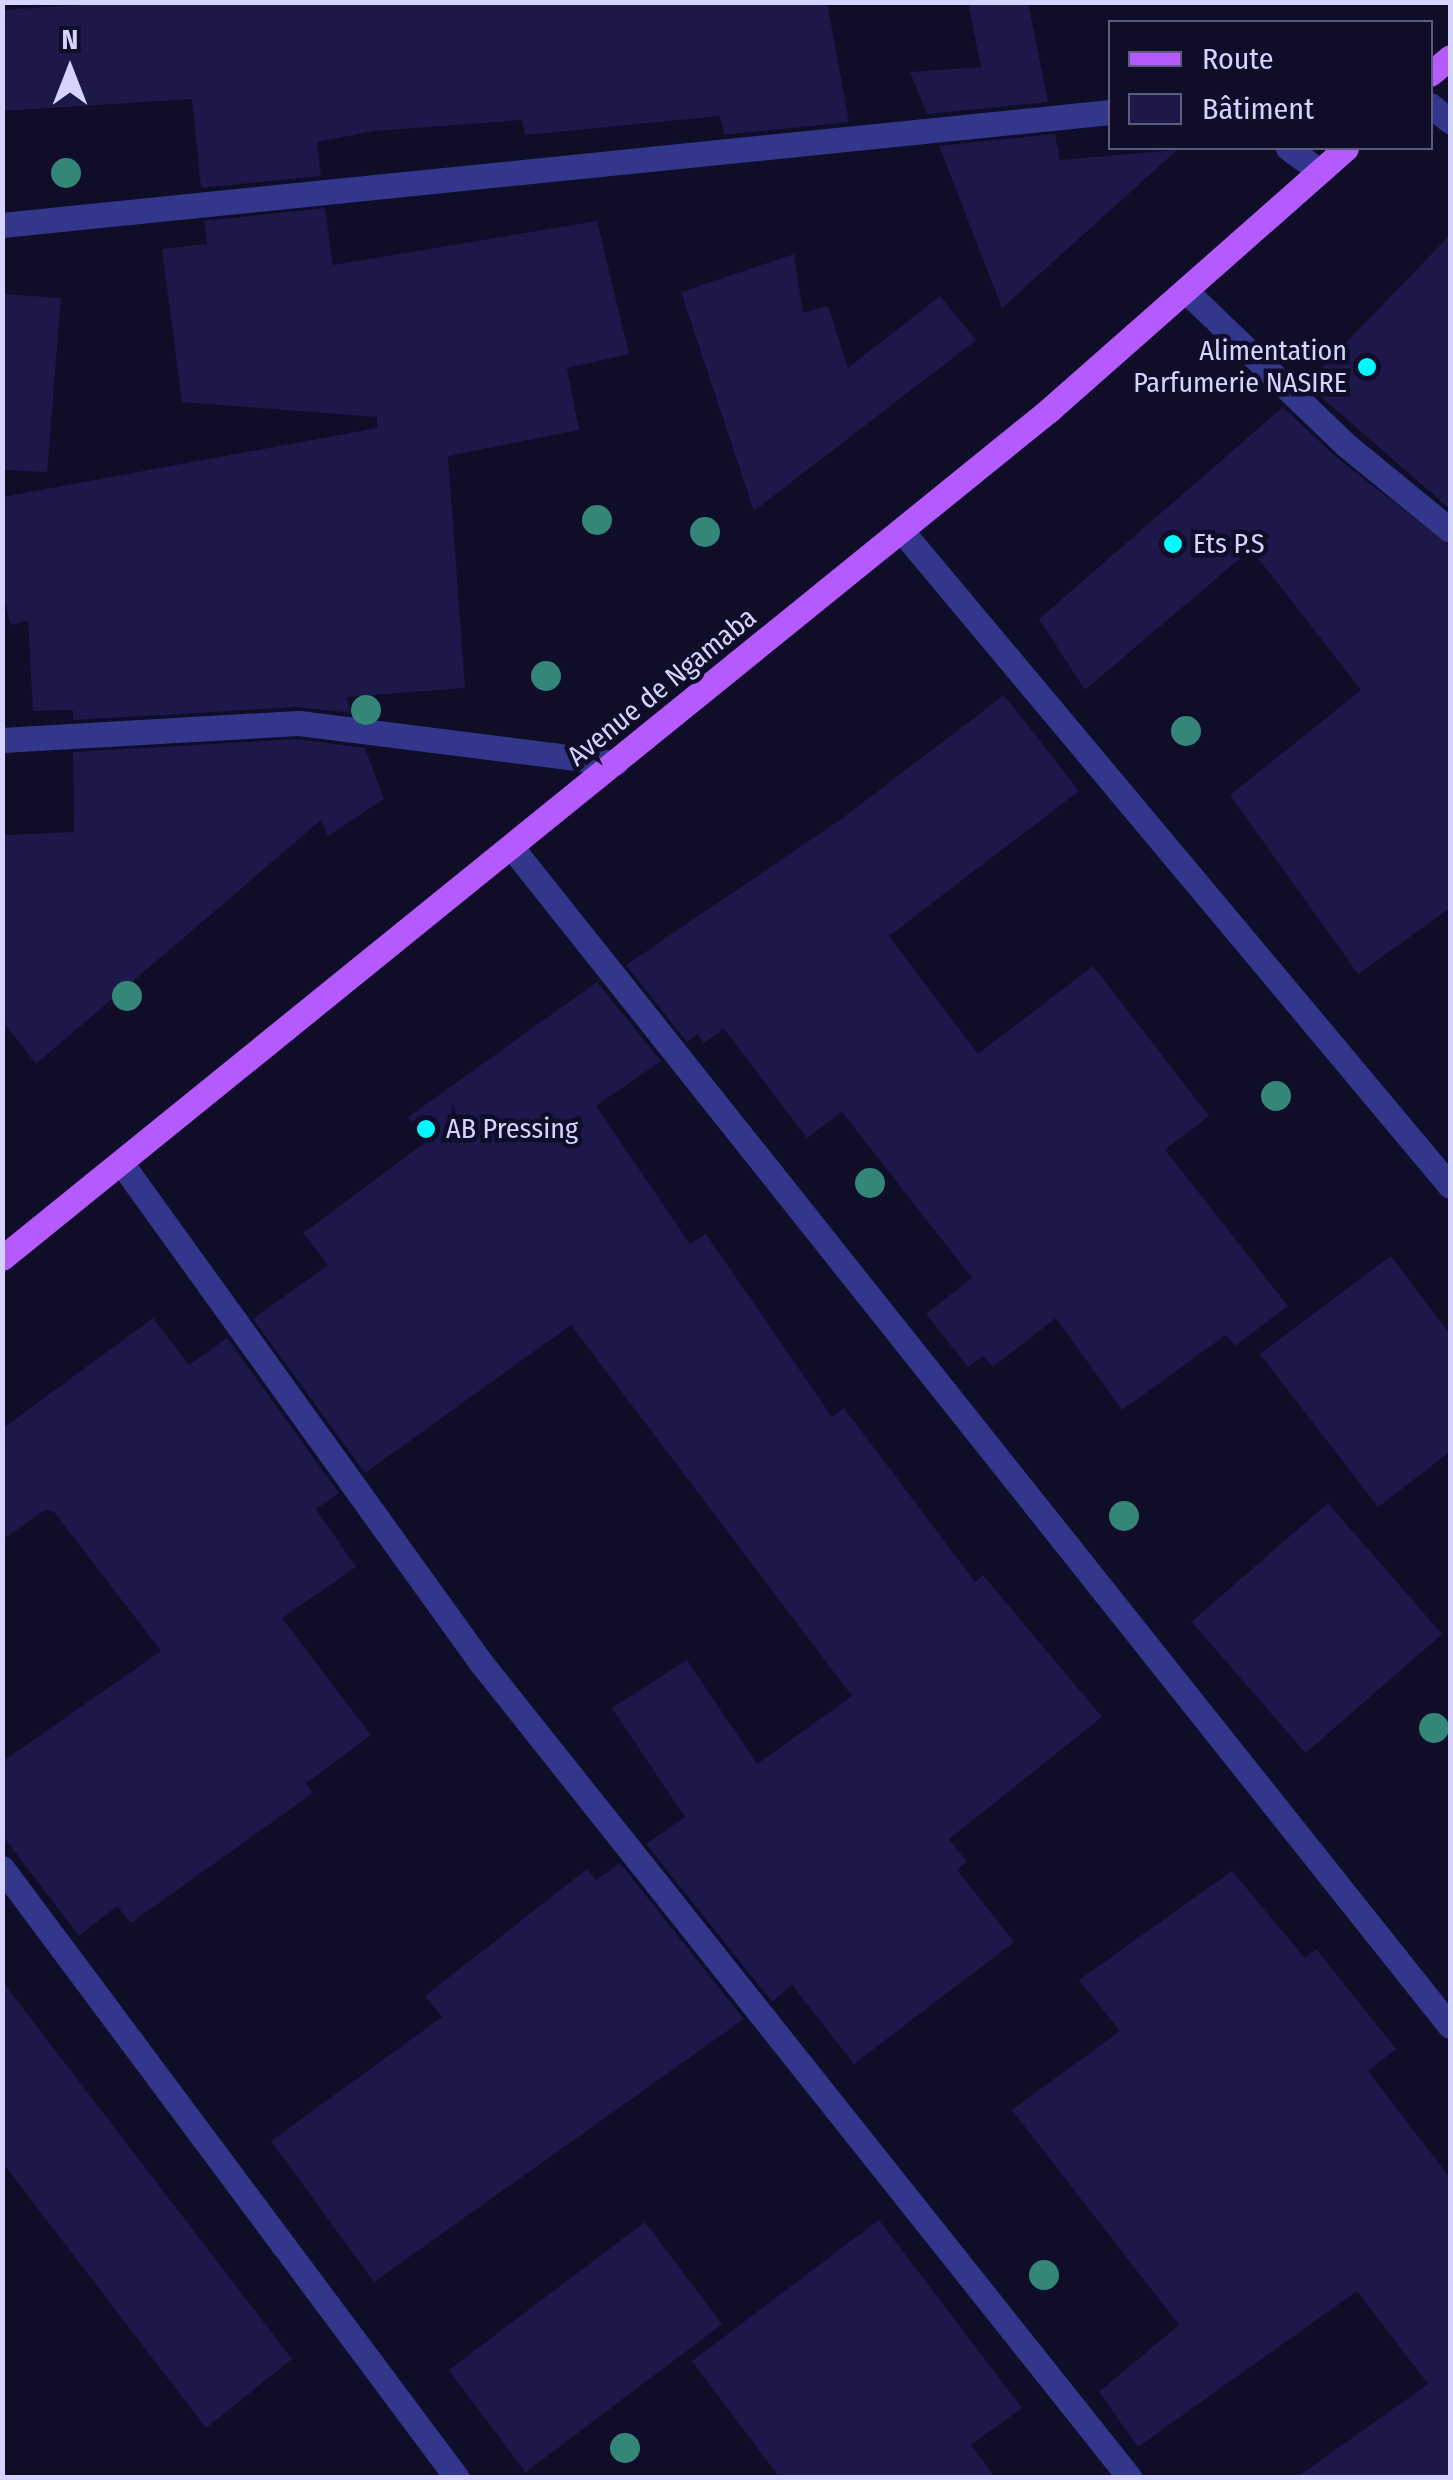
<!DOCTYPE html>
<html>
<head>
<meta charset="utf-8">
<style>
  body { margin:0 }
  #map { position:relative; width:1453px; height:2480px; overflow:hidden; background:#0f0d28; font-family:"Fira Sans Condensed",sans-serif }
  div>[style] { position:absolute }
  .building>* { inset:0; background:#1d174a; transform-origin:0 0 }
  .minor>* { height:25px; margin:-12.5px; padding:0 12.5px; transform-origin:12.5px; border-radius:12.5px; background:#33378b }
  .major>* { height:25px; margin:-12.5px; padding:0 12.5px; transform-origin:12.5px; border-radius:12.5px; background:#b45aff }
  .trees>* { width:30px; height:30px; margin:-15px; border-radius:50%; background:#348778 }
  .dots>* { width:28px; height:28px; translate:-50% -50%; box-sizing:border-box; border:5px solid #0f0d28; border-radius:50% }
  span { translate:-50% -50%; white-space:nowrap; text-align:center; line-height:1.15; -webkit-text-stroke:9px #0f0d28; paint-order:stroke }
  .poi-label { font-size:28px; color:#d5d3ff }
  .right { translate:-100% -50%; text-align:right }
  .left { translate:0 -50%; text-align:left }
  .street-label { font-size:28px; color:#d5d3ff }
  .frame { position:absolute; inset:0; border:5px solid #d5d3ff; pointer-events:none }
  .legend { position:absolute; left:1108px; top:20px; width:325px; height:130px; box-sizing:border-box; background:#0f0d28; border:2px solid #5e5c7e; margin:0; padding:12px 18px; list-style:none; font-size:30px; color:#d5d3ff }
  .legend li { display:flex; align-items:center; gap:20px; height:50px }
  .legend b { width:50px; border:2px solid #5e5c7e }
  .north { position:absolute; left:20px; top:20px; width:100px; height:100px; -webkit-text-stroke:8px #0f0d28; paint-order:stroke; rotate:0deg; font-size:28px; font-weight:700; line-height:40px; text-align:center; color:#d5d3ff }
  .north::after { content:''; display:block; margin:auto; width:35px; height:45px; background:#d5d3ff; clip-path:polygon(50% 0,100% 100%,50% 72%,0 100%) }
</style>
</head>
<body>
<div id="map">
  <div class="building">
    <i style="clip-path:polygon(123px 2px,827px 2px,849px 122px,724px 135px,720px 116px,525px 135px,522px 120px,374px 131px,317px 142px,321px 176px,201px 188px,192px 99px,2px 111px,2px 10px)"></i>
    <i style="clip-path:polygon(968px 2px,1028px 2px,1048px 102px,927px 114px,910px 72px,981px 67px)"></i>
    <i style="clip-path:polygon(1055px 134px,1060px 160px,1177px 150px,1002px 308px,939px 146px)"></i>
    <i style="clip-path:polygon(325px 208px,333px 265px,597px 221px,629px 354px,567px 368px,579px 430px,448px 456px,465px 688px,346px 697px,352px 713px,298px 707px,73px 720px,73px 710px,33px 711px,28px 621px,10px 625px,2px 584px,2px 497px,377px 428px,377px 417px,182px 402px,162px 249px,207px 244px,204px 221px)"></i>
    <i style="clip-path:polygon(1450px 235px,1450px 509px,1306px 384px)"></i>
    <i style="clip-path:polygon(794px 254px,803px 313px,828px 306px,848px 368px,940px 296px,976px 340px,754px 511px,681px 292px)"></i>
    <i style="clip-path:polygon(2px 294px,61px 298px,47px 472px,2px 470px)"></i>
    <i style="clip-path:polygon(1283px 407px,1336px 457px,1450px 546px,1450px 908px,1358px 974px,1230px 795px,1361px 690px,1251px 549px,1085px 690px,1039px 619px)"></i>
    <i style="clip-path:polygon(1004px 695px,1079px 791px,889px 936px,978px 1054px,1093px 966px,1209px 1116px,1165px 1150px,1288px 1306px,1235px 1346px,1226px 1335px,1122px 1410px,1056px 1318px,993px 1367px,983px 1356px,968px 1367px,926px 1314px,972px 1278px,842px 1112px,807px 1138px,724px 1029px,704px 1043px,697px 1034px,687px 1042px,626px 965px,840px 820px)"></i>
    <i style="clip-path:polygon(298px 739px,365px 748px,384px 799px,328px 836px,321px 820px,36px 1064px,2px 1020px,2px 835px,74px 832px,73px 752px)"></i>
    <i style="clip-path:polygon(597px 982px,661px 1061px,596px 1106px,690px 1244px,706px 1234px,832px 1417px,844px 1408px,975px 1582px,983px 1575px,1102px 1717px,949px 1839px,967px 1862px,957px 1870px,1014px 1942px,854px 2064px,792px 1985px,772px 2002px,646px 1844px,685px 1817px,612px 1708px,687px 1660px,757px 1764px,852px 1696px,571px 1325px,365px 1473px,253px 1319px,328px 1265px,303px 1233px,426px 1142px,408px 1117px)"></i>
    <i style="clip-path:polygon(1391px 1256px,1450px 1334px,1450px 1452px,1378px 1507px,1260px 1354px)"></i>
    <i style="clip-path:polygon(153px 1318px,189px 1365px,227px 1338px,339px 1493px,316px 1509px,356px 1567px,282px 1618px,371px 1735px,306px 1783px,313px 1793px,131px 1923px,117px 1906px,79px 1936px,2px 1835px,2px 1762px,161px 1651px,54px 1512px,45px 1510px,2px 1540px,2px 1429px)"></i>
    <i style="left:1328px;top:1503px;width:174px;height:181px;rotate:49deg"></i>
    <i style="clip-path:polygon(620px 1863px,744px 2019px,374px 2282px,271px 2141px,442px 2017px,425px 1996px,587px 1869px,596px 1880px)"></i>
    <i style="clip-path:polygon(1232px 1871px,1305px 1958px,1316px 1949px,1396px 2049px,1368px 2071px,1450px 2178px,1450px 2478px,1296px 2478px,1428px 2384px,1357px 2291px,1138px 2447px,1099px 2392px,1179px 2325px,1012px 2110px,1120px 2031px,1079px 1980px)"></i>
    <i style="clip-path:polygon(2px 1981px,292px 2359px,206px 2428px,2px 2162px)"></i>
    <i style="clip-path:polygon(879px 2220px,1022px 2408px,971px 2445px,996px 2478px,780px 2478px,692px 2361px)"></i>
    <i style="left:645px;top:2222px;width:128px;height:246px;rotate:53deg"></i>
  </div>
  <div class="minor">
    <i style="left:1430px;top:105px;width:26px;rotate:39deg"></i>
    <i style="left:1288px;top:148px;width:39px;rotate:36deg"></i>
    <i style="left:2px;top:225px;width:1114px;rotate:-5.82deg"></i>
    <i style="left:1186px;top:291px;width:222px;rotate:43.9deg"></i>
    <i style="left:1346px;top:445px;width:134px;rotate:39.3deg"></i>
    <i style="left:901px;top:530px;width:855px;rotate:50.07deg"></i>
    <i style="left:2px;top:740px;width:297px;rotate:-3.3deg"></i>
    <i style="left:299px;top:723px;width:319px;rotate:7.2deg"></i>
    <i style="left:513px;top:849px;width:1504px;rotate:51.48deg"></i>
    <i style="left:122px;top:1164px;width:616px;rotate:54.25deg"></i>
    <i style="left:482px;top:1664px;width:1040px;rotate:51.48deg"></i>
    <i style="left:2px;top:1868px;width:761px;rotate:53.28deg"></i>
  </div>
  <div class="major">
    <i style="left:1430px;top:74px;width:26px;rotate:-40deg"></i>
    <i style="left:2px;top:1258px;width:1346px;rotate:-39deg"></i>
    <i style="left:1048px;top:411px;width:397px;rotate:-41.4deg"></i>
  </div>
  <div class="trees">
    <i style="left:66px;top:173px"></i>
    <i style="left:597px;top:520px"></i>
    <i style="left:705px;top:532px"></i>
    <i style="left:546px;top:676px"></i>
    <i style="left:366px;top:710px"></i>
    <i style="left:1186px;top:731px"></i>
    <i style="left:127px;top:996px"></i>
    <i style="left:1276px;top:1096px"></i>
    <i style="left:870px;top:1183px"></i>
    <i style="left:1124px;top:1516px"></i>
    <i style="left:1434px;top:1728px"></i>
    <i style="left:1044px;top:2275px"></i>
    <i style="left:625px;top:2448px"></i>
  </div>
  <div class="dots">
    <i style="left:1367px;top:367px;background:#00fafe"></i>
    <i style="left:1173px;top:544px;background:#00fafe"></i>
    <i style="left:426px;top:1129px;background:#00fafe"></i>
  </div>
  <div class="poi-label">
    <span class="right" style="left:1347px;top:367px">Alimentation<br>Parfumerie NASIRE</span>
    <span class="left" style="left:1193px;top:544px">Ets P.S</span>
    <span class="left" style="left:446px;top:1129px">AB Pressing</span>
  </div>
  <div class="street-label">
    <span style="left:662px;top:687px;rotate:-39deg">Avenue de Ngamaba</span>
  </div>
  <div class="frame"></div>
  <ul class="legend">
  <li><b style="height:12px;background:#b45aff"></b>Route</li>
  <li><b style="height:28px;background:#1d174a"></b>Bâtiment</li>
  </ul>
  <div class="north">N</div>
</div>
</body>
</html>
